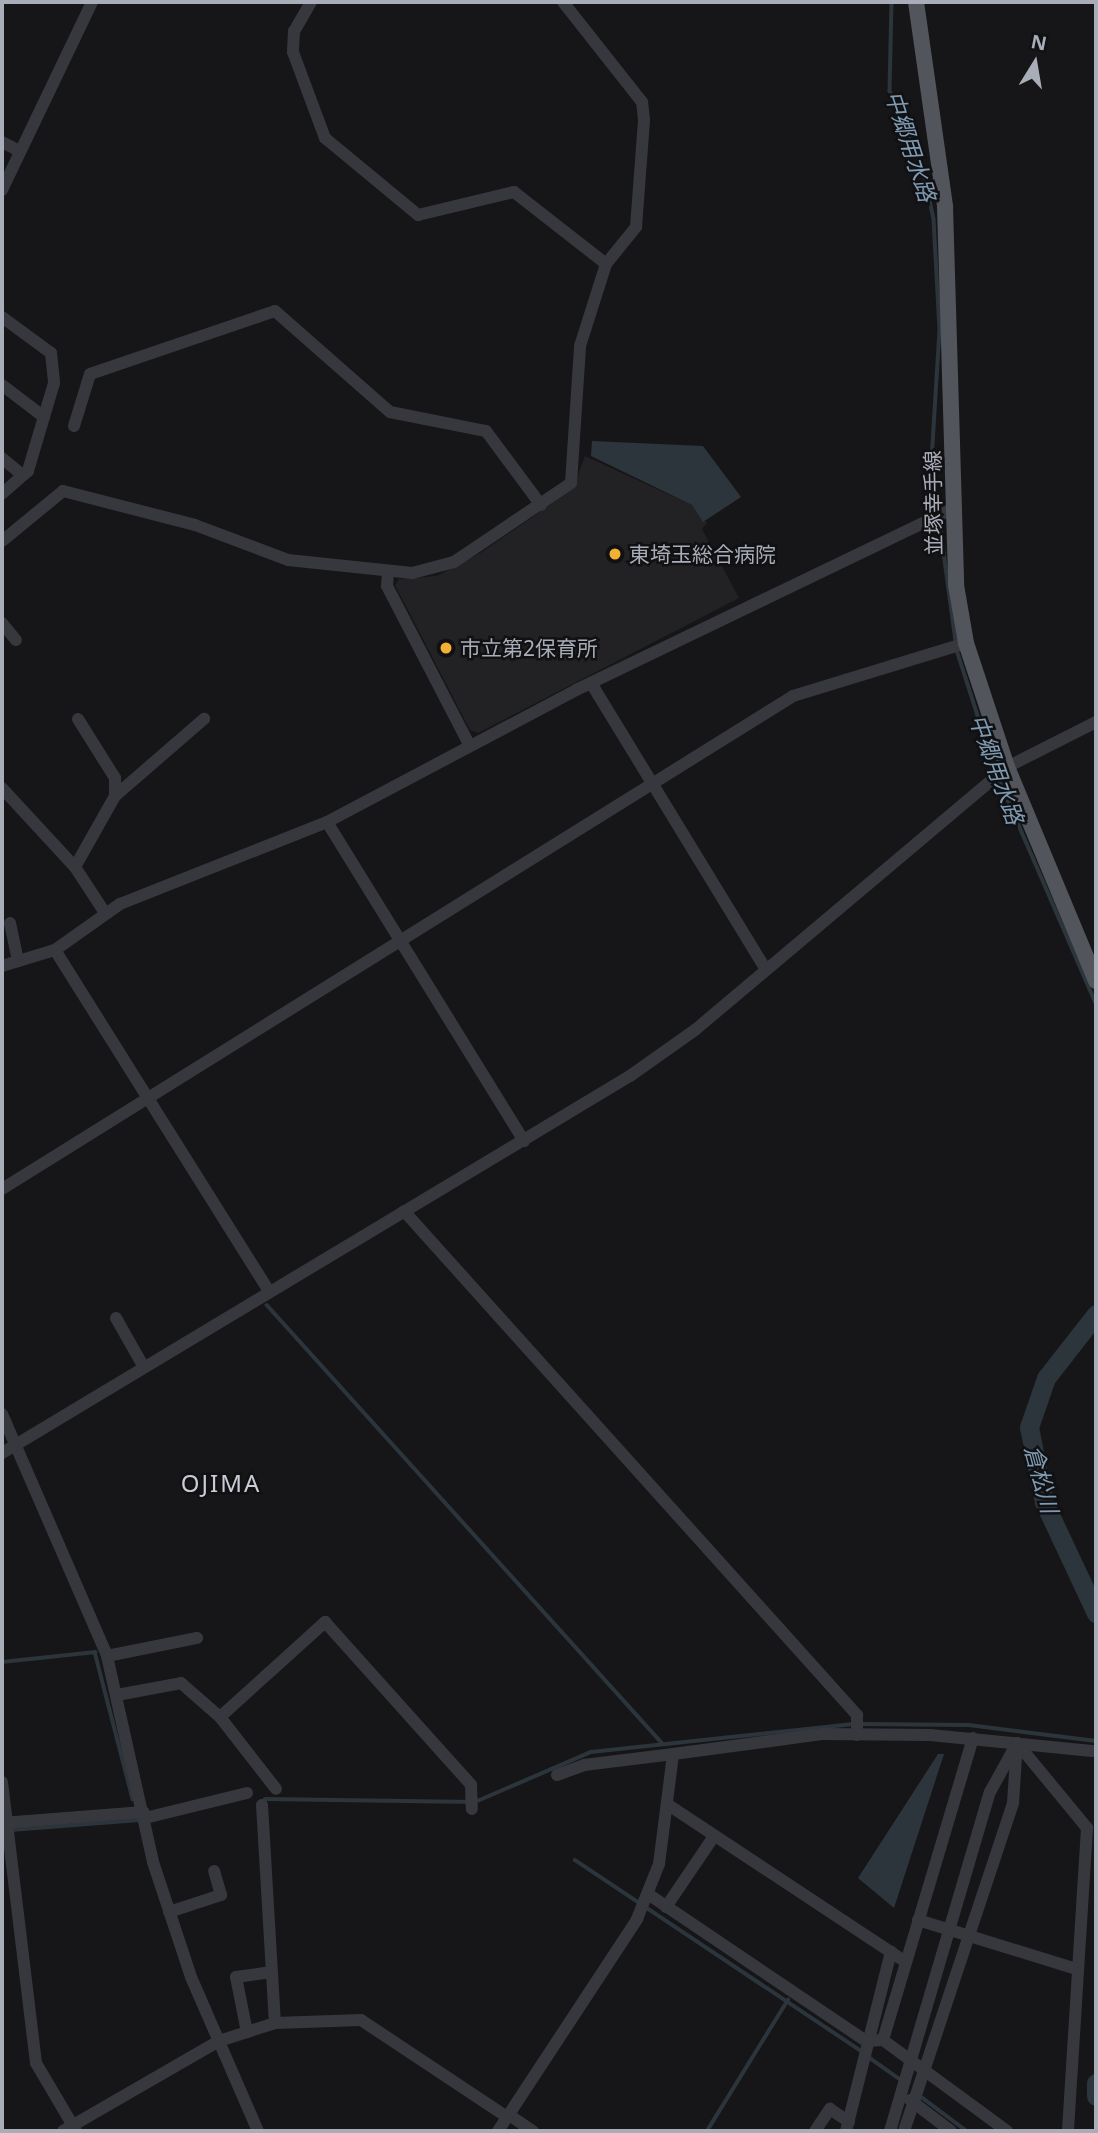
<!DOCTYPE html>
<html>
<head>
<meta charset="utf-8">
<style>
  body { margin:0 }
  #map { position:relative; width:1098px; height:2133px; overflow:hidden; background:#161618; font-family:"Noto Sans","Noto Sans JP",sans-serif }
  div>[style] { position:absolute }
  .built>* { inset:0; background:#222225 }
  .water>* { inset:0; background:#2c353c }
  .stream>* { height:3.5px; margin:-1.75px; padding:0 1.75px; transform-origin:1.75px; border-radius:1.75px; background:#2c353c }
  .river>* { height:19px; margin:-9.5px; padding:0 9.5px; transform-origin:9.5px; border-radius:9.5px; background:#2c353c }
  .minor>* { height:12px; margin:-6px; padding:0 6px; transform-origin:6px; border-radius:6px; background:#37383d }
  .major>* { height:16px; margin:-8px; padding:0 8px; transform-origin:8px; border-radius:8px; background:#53555c }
  .dots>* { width:19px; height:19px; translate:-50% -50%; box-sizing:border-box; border:4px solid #111113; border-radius:50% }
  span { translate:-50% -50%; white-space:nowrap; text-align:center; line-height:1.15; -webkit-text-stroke:5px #111113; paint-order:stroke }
  .street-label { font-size:21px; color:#a8adb8 }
  .poi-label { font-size:21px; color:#a8adb8 }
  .left { translate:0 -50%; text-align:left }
  .water-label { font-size:23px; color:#7f9bb3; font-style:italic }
  .quarter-label { font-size:24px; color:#c9ccd4; letter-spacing:2px }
  .frame { position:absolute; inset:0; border:4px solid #a8adb8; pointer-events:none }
  .north { position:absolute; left:1000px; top:28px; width:70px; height:70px; -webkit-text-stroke:5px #111113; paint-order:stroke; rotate:11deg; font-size:19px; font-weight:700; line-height:28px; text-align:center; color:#a8adb8 }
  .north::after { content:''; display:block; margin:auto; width:24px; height:32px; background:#a8adb8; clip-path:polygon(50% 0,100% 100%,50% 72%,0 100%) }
</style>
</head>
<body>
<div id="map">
  <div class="built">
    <i style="clip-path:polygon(585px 456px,692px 505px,707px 523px,702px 529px,739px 598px,478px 733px,470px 730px,395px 585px,399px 579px,437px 576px,482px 552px,573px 489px)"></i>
  </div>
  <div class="water">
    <i style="clip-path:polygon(592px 441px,703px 446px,741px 497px,703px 522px,692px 505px,591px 456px)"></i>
    <i style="clip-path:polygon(938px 1754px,944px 1754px,894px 1908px,858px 1878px)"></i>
  </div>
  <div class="stream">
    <i style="left:892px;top:2px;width:89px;rotate:91.3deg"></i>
    <i style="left:890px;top:91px;width:85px;rotate:67.1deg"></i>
    <i style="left:923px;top:169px;width:51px;rotate:77.6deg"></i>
    <i style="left:934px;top:219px;width:111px;rotate:86.9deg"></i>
    <i style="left:940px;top:330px;width:131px;rotate:93.5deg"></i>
    <i style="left:932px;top:461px;width:38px;rotate:83deg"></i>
    <i style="left:940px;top:523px;width:120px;rotate:82.3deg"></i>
    <i style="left:957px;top:650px;width:128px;rotate:72.3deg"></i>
    <i style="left:999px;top:779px;width:244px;rotate:66.6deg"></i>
    <i style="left:267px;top:1305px;width:591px;rotate:47.95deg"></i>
    <i style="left:2px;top:1662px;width:94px;rotate:-6.1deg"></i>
    <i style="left:95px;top:1652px;width:152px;rotate:75.5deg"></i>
    <i style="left:861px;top:1724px;width:108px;rotate:0.5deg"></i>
    <i style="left:969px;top:1725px;width:128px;rotate:7.2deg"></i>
    <i style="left:265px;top:1799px;width:210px;rotate:0.8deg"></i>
    <i style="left:475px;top:1802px;width:126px;rotate:-23.3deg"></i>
    <i style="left:591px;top:1752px;width:264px;rotate:-6.1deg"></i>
    <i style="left:11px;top:1830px;width:128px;rotate:-4.5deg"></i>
    <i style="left:575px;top:1860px;width:344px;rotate:33.7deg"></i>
    <i style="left:867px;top:2056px;width:42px;rotate:35.2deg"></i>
    <i style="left:920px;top:2096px;width:59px;rotate:36.7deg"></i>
    <i style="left:707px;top:2131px;width:154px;rotate:-58.3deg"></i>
  </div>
  <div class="river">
    <i style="left:1096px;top:1314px;width:81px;rotate:128deg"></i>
    <i style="left:1046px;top:1378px;width:52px;rotate:109.1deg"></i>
    <i style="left:1029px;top:1427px;width:76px;rotate:78.7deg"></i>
    <i style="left:1044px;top:1502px;width:123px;rotate:64.9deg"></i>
    <i style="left:1096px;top:2083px;width:13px;rotate:90deg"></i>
  </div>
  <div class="minor">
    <i style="left:311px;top:2px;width:34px;rotate:120deg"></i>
    <i style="left:294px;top:31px;width:21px;rotate:93deg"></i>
    <i style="left:293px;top:52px;width:92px;rotate:69.6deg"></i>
    <i style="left:325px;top:138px;width:121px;rotate:39.6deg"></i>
    <i style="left:418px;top:215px;width:99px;rotate:-13.5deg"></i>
    <i style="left:514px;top:192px;width:117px;rotate:38deg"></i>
    <i style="left:2px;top:142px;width:20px;rotate:27deg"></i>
    <i style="left:2px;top:190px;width:208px;rotate:-64.4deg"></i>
    <i style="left:2px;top:317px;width:61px;rotate:36.3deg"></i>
    <i style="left:51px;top:353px;width:30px;rotate:84deg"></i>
    <i style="left:54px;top:383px;width:92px;rotate:106.5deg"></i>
    <i style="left:28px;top:471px;width:35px;rotate:139deg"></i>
    <i style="left:2px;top:385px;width:53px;rotate:37.3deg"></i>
    <i style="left:74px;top:426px;width:54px;rotate:-72.9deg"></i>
    <i style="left:90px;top:374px;width:195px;rotate:-18.8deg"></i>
    <i style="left:275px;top:311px;width:153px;rotate:41.3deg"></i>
    <i style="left:390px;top:412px;width:98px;rotate:11.2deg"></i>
    <i style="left:486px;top:431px;width:92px;rotate:53.4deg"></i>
    <i style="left:2px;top:458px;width:26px;rotate:40deg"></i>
    <i style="left:2px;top:541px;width:79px;rotate:-39.3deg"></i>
    <i style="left:63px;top:491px;width:136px;rotate:14.4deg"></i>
    <i style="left:195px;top:525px;width:99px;rotate:20.6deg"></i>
    <i style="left:288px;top:560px;width:125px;rotate:6deg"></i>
    <i style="left:412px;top:573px;width:43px;rotate:-14.7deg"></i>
    <i style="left:454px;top:562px;width:141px;rotate:-34deg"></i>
    <i style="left:571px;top:483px;width:137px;rotate:-86.2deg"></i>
    <i style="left:580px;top:346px;width:86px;rotate:-72.4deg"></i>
    <i style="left:606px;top:264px;width:48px;rotate:-51deg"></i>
    <i style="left:636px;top:227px;width:107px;rotate:-85.7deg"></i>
    <i style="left:644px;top:120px;width:18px;rotate:-96deg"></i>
    <i style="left:642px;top:102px;width:127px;rotate:-128.3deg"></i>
    <i style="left:388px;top:572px;width:14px;rotate:94deg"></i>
    <i style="left:387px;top:586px;width:178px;rotate:62.6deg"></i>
    <i style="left:2px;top:623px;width:22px;rotate:51deg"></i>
    <i style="left:591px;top:683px;width:334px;rotate:58.6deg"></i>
    <i style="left:78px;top:719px;width:70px;rotate:57.9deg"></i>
    <i style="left:115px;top:778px;width:18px;rotate:90deg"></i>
    <i style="left:115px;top:796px;width:81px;rotate:119.4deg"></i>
    <i style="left:75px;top:867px;width:55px;rotate:56.9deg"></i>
    <i style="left:2px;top:788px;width:108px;rotate:47.3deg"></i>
    <i style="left:115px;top:796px;width:118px;rotate:-40.9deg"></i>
    <i style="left:327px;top:822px;width:375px;rotate:58.3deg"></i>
    <i style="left:10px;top:923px;width:39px;rotate:78deg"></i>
    <i style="left:55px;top:950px;width:400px;rotate:57.9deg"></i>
    <i style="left:2px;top:966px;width:55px;rotate:-16.8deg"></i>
    <i style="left:55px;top:950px;width:80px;rotate:-35.3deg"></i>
    <i style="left:120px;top:904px;width:223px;rotate:-21.6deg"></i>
    <i style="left:327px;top:822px;width:282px;rotate:-27.9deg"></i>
    <i style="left:576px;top:690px;width:417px;rotate:-25.7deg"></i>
    <i style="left:2px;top:1189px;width:932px;rotate:-31.93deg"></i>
    <i style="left:793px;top:696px;width:181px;rotate:-17deg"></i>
    <i style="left:404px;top:1211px;width:678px;rotate:48.05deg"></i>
    <i style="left:857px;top:1715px;width:20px;rotate:90deg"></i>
    <i style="left:116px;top:1318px;width:53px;rotate:60.5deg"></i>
    <i style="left:2px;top:1414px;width:264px;rotate:66.5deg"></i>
    <i style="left:107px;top:1656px;width:211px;rotate:77.4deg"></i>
    <i style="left:153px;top:1862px;width:121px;rotate:71.7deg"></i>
    <i style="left:191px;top:1977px;width:168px;rotate:66.5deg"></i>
    <i style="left:2px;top:1453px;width:732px;rotate:-30.98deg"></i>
    <i style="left:630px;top:1076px;width:80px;rotate:-35.3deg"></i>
    <i style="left:695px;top:1030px;width:408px;rotate:-40.1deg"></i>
    <i style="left:1007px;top:767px;width:100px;rotate:-26.8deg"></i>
    <i style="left:107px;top:1656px;width:92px;rotate:-11.3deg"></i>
    <i style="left:117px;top:1695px;width:65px;rotate:-10.6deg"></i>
    <i style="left:181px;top:1683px;width:52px;rotate:41.1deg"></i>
    <i style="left:220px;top:1717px;width:91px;rotate:52.1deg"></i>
    <i style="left:220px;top:1717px;width:142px;rotate:-42.1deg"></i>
    <i style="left:325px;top:1622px;width:219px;rotate:48.1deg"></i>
    <i style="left:471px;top:1785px;width:24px;rotate:88deg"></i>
    <i style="left:973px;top:1738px;width:315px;rotate:106.6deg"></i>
    <i style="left:883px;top:2040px;width:154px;rotate:36.3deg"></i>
    <i style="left:1017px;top:1743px;width:110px;rotate:50.5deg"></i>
    <i style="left:1087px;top:1828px;width:304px;rotate:93.6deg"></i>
    <i style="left:557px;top:1775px;width:29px;rotate:-20deg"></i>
    <i style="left:584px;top:1765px;width:90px;rotate:-7deg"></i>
    <i style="left:2px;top:1782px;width:283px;rotate:83.1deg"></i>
    <i style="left:36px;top:2063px;width:79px;rotate:59.5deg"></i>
    <i style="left:262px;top:1805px;width:218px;rotate:86.6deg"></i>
    <i style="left:670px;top:1806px;width:281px;rotate:33.5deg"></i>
    <i style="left:145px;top:1818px;width:105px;rotate:-13.8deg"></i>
    <i style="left:2px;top:1823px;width:142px;rotate:-4.4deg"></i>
    <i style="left:648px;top:1894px;width:263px;rotate:34deg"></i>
    <i style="left:866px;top:2041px;width:17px;rotate:-3deg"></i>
    <i style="left:666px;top:1907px;width:86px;rotate:-55.9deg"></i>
    <i style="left:169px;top:1912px;width:55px;rotate:-18.1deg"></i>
    <i style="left:221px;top:1895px;width:25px;rotate:-106deg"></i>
    <i style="left:918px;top:1920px;width:165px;rotate:17.2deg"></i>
    <i style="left:247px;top:2032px;width:56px;rotate:-101.3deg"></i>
    <i style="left:236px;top:1977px;width:36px;rotate:-8deg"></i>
    <i style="left:910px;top:2100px;width:51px;rotate:37.1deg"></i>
    <i style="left:509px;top:2115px;width:29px;rotate:34deg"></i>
    <i style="left:63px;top:2131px;width:180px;rotate:-30deg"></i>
    <i style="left:219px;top:2041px;width:59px;rotate:-17.8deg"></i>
    <i style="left:275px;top:2023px;width:86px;rotate:-2deg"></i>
    <i style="left:361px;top:2020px;width:175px;rotate:33.6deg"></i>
    <i style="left:498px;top:2131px;width:254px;rotate:-56.7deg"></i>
    <i style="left:637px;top:1919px;width:59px;rotate:-68.2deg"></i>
    <i style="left:659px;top:1864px;width:111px;rotate:-82.7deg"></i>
    <i style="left:673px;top:1754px;width:150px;rotate:-7.6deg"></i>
    <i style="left:822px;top:1734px;width:108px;rotate:0.5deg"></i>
    <i style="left:930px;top:1735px;width:163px;rotate:5.6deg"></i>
    <i style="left:815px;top:2131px;width:27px;rotate:-56deg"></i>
    <i style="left:830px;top:2109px;width:23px;rotate:34deg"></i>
    <i style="left:846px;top:2131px;width:185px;rotate:-75.9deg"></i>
    <i style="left:890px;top:2131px;width:353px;rotate:-73.6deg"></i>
    <i style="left:990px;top:1792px;width:56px;rotate:-61.1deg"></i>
    <i style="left:904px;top:2131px;width:346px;rotate:-71.6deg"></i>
    <i style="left:1013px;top:1803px;width:60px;rotate:-86.2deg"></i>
  </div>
  <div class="major">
    <i style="left:916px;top:2px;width:207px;rotate:81.9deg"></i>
    <i style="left:945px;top:207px;width:378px;rotate:88.3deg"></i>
    <i style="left:956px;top:585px;width:59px;rotate:80.2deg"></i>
    <i style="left:966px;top:643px;width:131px;rotate:71.7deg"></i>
    <i style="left:1007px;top:767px;width:232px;rotate:67.4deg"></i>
  </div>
  <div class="dots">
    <i style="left:615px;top:554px;background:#f2b134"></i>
    <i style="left:446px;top:648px;background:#f2b134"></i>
  </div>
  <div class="street-label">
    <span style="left:933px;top:503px;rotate:-91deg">並塚幸手線</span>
  </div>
  <div class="poi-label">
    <span class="left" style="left:629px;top:554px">東埼玉総合病院</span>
    <span class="left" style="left:460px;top:648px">市立第2保育所</span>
  </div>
  <div class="water-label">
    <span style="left:911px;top:146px;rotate:72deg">中郷用水路</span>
    <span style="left:997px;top:769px;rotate:70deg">中郷用水路</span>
    <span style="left:1042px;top:1479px;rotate:75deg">倉松川</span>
  </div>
  <div class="quarter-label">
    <span style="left:221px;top:1483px">OJIMA</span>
  </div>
  <div class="frame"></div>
  <div class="north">N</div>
</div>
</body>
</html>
